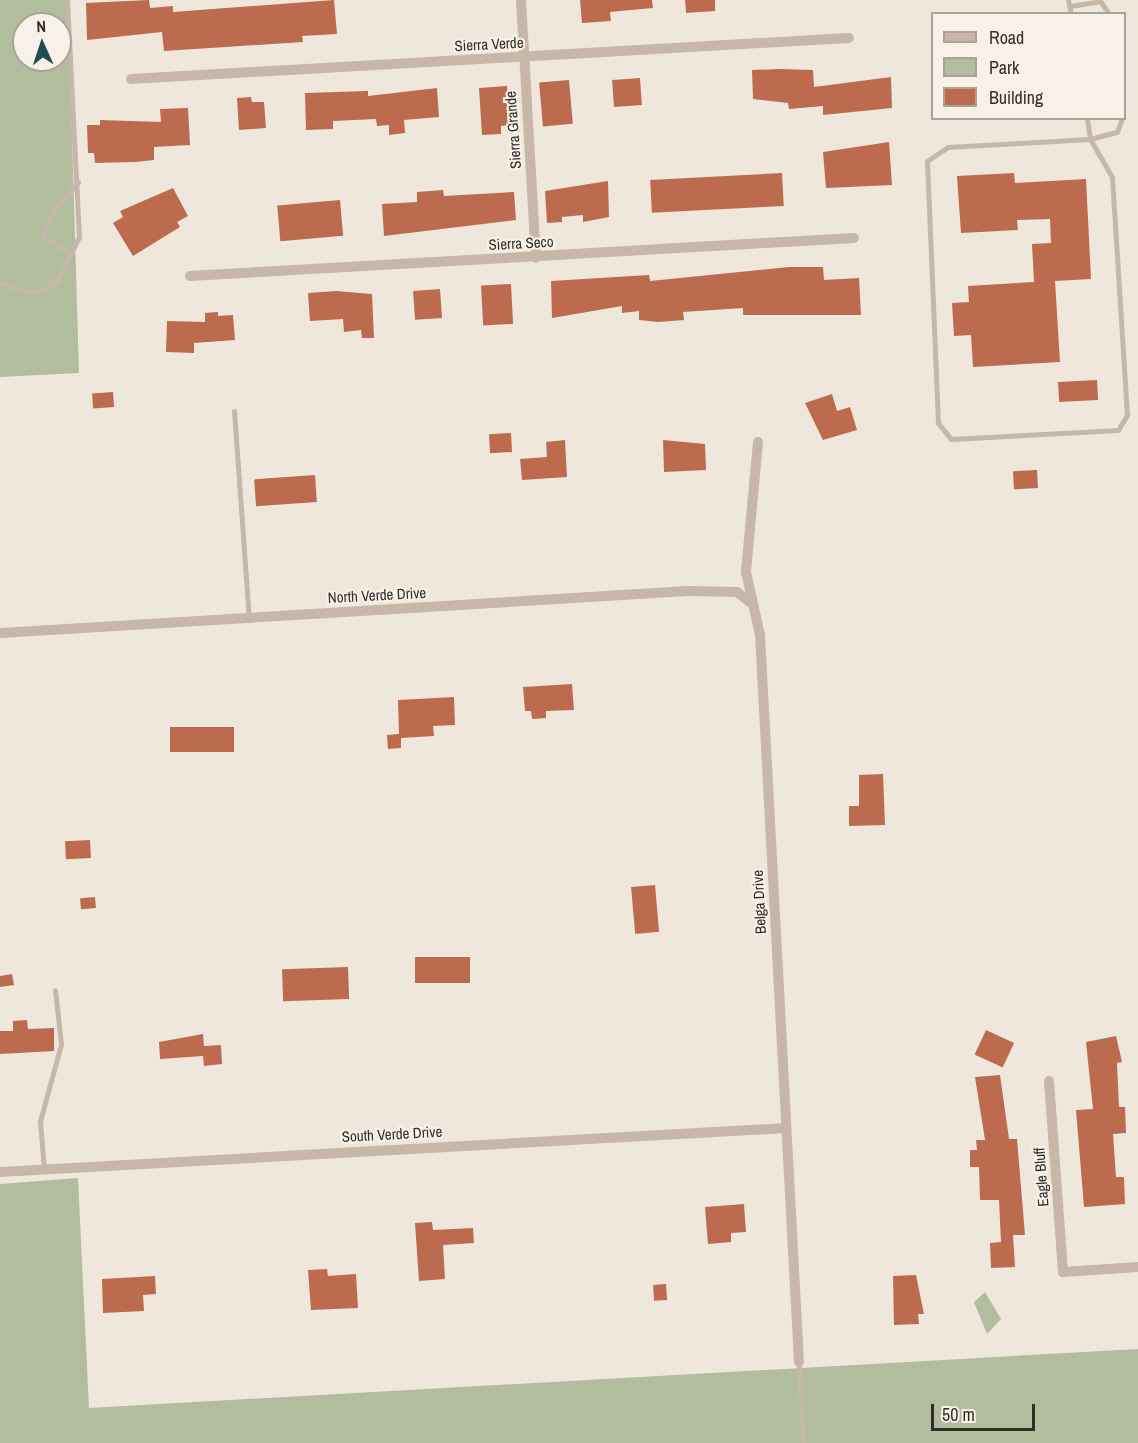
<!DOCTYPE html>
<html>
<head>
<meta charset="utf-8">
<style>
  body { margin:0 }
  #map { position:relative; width:1138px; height:1443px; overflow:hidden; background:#efe7dc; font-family:"Archivo Narrow",sans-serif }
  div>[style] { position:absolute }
  .green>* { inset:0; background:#b2bd9d }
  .building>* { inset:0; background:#bc6b4e; transform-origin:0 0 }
  .service>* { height:5px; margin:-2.5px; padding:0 2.5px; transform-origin:2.5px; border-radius:2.5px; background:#c6b7a9 }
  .minor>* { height:10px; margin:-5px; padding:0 5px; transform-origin:5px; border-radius:5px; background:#c6b7a9 }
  span { translate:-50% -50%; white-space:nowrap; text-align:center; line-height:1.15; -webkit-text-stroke:4.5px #f8f1e7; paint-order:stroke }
  .street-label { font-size:15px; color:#342c28 }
  .legend { position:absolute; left:931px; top:12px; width:195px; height:108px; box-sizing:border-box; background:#f8f1e7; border:2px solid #aaa29b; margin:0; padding:8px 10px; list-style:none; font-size:18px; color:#342c28 }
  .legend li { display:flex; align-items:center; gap:12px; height:30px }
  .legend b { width:30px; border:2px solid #aaa29b }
  .north { position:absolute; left:12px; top:12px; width:60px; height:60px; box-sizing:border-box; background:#f8f1e7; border:2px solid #aaa29b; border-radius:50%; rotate:357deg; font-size:16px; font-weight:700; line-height:24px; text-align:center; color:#342c28 }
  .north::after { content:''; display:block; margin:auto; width:21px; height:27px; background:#214e52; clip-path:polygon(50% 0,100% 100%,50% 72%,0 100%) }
  .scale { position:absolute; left:931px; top:1404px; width:104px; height:27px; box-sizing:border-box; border:3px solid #342c28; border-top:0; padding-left:8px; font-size:18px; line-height:21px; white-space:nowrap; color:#342c28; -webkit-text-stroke:4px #f8f1e7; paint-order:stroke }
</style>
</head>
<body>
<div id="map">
  <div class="green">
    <i style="clip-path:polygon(evenodd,0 0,68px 0,79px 373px,0 377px,0 0,24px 24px,60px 24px,60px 60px,24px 60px,24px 24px)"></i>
    <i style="clip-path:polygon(78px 1178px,89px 1408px,1138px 1349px,1138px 1443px,0 1443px,0 1184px)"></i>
    <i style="clip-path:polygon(985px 1292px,1001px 1319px,987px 1334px,974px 1302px)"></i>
  </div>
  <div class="building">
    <i style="clip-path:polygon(149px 0,150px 8px,173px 6px,173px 12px,334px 0,337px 34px,302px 36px,303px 42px,164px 51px,162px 32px,87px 40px,86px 3px)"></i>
    <i style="clip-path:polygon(580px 0,652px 0,653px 8px,610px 12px,611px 21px,582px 23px)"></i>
    <i style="clip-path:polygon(685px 0,715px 0,715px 11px,686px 13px)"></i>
    <i style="clip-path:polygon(779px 69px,813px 70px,814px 87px,891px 77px,892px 108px,823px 115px,823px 106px,789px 109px,788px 103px,753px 99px,752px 70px)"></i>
    <i style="left:640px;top:78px;width:27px;height:28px;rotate:86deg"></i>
    <i style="left:569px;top:80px;width:44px;height:30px;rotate:85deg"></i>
    <i style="clip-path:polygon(507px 86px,510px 125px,501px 126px,501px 134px,482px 135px,479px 88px)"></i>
    <i style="clip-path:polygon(437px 88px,439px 117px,404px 120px,405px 133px,389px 135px,389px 125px,377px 126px,376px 119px,333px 121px,333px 129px,306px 130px,305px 93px,368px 91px,368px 96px)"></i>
    <i style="clip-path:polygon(251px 97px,252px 102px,264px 102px,266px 128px,239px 130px,237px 98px)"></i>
    <i style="clip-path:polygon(188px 108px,190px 145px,154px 147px,154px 160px,135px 162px,95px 163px,94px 153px,88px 153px,87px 125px,100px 125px,100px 120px,161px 122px,160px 109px)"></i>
    <i style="clip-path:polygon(889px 142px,892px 185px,826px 188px,823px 152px)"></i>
    <i style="left:782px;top:173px;width:33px;height:132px;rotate:87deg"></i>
    <i style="clip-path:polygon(1014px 173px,1015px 183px,1086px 179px,1091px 279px,1055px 281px,1060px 362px,973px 367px,971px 335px,954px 336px,952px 303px,969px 302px,968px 286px,1034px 282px,1032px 244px,1051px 243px,1050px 219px,1017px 220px,1018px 230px,961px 233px,957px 176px)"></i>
    <i style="clip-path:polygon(608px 181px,609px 217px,583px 222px,583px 215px,562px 217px,562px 222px,547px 223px,545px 191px)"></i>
    <i style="clip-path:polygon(173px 188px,188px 216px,177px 222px,180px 227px,133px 256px,113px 223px,123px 217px,120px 211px)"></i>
    <i style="clip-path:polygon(443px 190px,444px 196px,514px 192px,516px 220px,384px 236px,382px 204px,417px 202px,417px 192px)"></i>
    <i style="left:340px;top:200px;width:36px;height:63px;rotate:85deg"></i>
    <i style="clip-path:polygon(789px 267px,823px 267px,824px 280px,859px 278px,861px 315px,743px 315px,743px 308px,683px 312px,684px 320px,658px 322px,639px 320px,639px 311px,622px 313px,622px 306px,552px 318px,551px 281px,649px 275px,650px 281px)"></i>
    <i style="left:511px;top:284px;width:40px;height:30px;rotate:87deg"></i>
    <i style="left:440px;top:289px;width:29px;height:27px;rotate:86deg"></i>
    <i style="clip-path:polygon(336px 291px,372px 294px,374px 338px,362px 338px,361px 330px,344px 332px,343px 319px,310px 321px,308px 293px)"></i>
    <i style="clip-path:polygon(218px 312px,218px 316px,233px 315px,235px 340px,194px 343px,194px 353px,166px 352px,167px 321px,205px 322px,205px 313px)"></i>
    <i style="left:1097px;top:380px;width:20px;height:39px;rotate:87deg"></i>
    <i style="left:113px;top:392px;width:15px;height:21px;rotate:86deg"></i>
    <i style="clip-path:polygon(832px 394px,837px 411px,850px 407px,857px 430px,823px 440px,805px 403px)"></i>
    <i style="left:511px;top:433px;width:19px;height:22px;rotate:87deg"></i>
    <i style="clip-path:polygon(565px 440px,567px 477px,522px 480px,520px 459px,547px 457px,546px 442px)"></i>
    <i style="clip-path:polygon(663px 440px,705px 444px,706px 470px,664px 472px)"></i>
    <i style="left:1037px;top:470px;width:18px;height:24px;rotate:87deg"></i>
    <i style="left:315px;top:475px;width:27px;height:61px;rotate:86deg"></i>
    <i style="clip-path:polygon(572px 684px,574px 710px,546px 711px,546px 718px,532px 719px,531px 711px,525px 711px,523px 687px)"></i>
    <i style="clip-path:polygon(454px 697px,455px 725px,433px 726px,434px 736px,401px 738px,401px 748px,388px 749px,387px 735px,399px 734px,398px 700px)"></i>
    <i style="left:234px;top:727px;width:25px;height:64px;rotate:90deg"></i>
    <i style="clip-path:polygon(883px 774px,885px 825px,849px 826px,849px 806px,859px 806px,859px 775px)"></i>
    <i style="left:90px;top:840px;width:18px;height:25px;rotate:87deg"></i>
    <i style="left:655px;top:885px;width:47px;height:24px;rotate:85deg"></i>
    <i style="left:95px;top:897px;width:11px;height:15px;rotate:85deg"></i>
    <i style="left:415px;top:957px;width:55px;height:26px"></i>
    <i style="left:348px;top:967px;width:32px;height:66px;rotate:88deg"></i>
    <i style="clip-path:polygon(12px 974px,14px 985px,0 987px,0 976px)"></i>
    <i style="clip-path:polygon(27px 1020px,28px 1029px,54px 1028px,54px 1051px,0 1054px,0 1031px,13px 1031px,13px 1021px)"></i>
    <i style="left:986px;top:1030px;width:31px;height:27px;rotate:25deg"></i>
    <i style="clip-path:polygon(203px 1034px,204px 1046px,221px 1045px,222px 1064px,204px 1066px,203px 1056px,160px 1059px,159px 1042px)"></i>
    <i style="clip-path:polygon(1116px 1036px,1122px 1062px,1117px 1063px,1119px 1107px,1125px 1107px,1126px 1133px,1113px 1134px,1116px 1177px,1124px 1177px,1125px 1204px,1084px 1207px,1076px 1110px,1093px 1109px,1086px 1042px)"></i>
    <i style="clip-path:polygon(1000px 1075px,1009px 1139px,1017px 1139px,1025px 1235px,1013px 1235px,1015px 1267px,991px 1268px,990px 1243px,1001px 1242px,999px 1200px,980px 1200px,979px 1167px,970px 1167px,970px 1150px,977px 1150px,976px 1140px,985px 1140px,975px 1077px)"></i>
    <i style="clip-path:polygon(744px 1204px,746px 1232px,731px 1233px,731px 1242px,708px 1244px,705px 1207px)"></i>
    <i style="clip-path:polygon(432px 1222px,433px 1230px,473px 1228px,474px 1243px,443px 1245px,445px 1279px,419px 1281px,415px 1223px)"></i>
    <i style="clip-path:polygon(327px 1269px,328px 1276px,356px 1274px,358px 1308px,311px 1310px,308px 1270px)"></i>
    <i style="clip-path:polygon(916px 1275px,924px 1314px,918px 1314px,919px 1324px,894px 1325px,893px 1276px)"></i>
    <i style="clip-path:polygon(155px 1276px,156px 1294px,143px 1295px,144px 1311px,103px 1313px,102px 1279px)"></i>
    <i style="left:666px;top:1284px;width:16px;height:13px;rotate:86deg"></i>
  </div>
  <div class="service">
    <i style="left:1068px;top:0;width:14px;rotate:78deg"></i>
    <i style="left:1070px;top:6px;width:30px;rotate:-9deg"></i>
    <i style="left:1100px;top:1px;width:16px;rotate:55deg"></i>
    <i style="left:1087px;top:118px;width:21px;rotate:82deg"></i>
    <i style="left:1090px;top:139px;width:44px;rotate:59.9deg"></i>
    <i style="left:1112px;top:177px;width:238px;rotate:86.4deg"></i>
    <i style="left:1127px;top:415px;width:17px;rotate:121deg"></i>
    <i style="left:1118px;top:430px;width:167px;rotate:176.9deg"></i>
    <i style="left:951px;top:439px;width:21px;rotate:-129deg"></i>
    <i style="left:938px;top:423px;width:262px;rotate:-92.4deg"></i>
    <i style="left:927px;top:161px;width:25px;rotate:-34deg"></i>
    <i style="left:948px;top:147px;width:142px;rotate:-3.2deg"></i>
    <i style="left:1090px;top:139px;width:28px;rotate:-15deg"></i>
    <i style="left:1117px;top:132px;width:15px;rotate:-70deg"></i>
    <i style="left:71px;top:253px;width:34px;rotate:-150deg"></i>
    <i style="left:42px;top:236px;width:32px;rotate:-66deg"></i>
    <i style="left:55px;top:207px;width:34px;rotate:-47deg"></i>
    <i style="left:0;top:283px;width:34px;rotate:17deg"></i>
    <i style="left:33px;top:293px;width:14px;rotate:-17deg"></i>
    <i style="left:46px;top:289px;width:14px;rotate:-36deg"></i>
    <i style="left:57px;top:281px;width:49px;rotate:-63.4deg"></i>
    <i style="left:79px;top:237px;width:237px;rotate:-92.9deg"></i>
    <i style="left:234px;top:411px;width:208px;rotate:85.9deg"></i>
    <i style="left:44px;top:1169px;width:48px;rotate:-94.8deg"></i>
    <i style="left:40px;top:1121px;width:80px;rotate:-74.7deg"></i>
    <i style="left:61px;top:1044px;width:54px;rotate:-96.3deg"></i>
    <i style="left:799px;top:1362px;width:81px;rotate:87.2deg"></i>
  </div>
  <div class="minor">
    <i style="left:521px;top:0;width:258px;rotate:86.7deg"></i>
    <i style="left:131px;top:79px;width:719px;rotate:-3.27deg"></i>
    <i style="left:190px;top:276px;width:665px;rotate:-3.28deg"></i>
    <i style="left:758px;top:442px;width:131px;rotate:95.3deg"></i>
    <i style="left:746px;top:572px;width:65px;rotate:77.5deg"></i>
    <i style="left:760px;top:635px;width:728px;rotate:86.93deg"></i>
    <i style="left:0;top:633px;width:689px;rotate:-3.49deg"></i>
    <i style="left:688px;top:591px;width:49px;rotate:1.2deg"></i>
    <i style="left:737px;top:592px;width:18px;rotate:38deg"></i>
    <i style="left:1049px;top:1081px;width:192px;rotate:85.8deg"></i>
    <i style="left:1063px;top:1272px;width:75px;rotate:-3.8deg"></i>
    <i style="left:0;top:1172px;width:787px;rotate:-3.2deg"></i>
  </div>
  <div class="street-label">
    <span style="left:489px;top:44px;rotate:-3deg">Sierra Verde</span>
    <span style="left:513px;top:130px;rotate:-94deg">Sierra Grande</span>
    <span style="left:521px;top:243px;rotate:-3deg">Sierra Seco</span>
    <span style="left:377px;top:595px;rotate:-3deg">North Verde Drive</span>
    <span style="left:759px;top:902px;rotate:-93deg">Belga Drive</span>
    <span style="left:392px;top:1134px;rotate:-3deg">South Verde Drive</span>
    <span style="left:1041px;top:1177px;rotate:-94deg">Eagle Bluff</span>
  </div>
  <ul class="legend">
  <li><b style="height:8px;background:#c6b7a9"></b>Road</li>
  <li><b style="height:16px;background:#b2bd9d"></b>Park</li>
  <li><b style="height:16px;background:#bc6b4e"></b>Building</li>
  </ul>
  <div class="north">N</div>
  <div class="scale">50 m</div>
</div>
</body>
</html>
